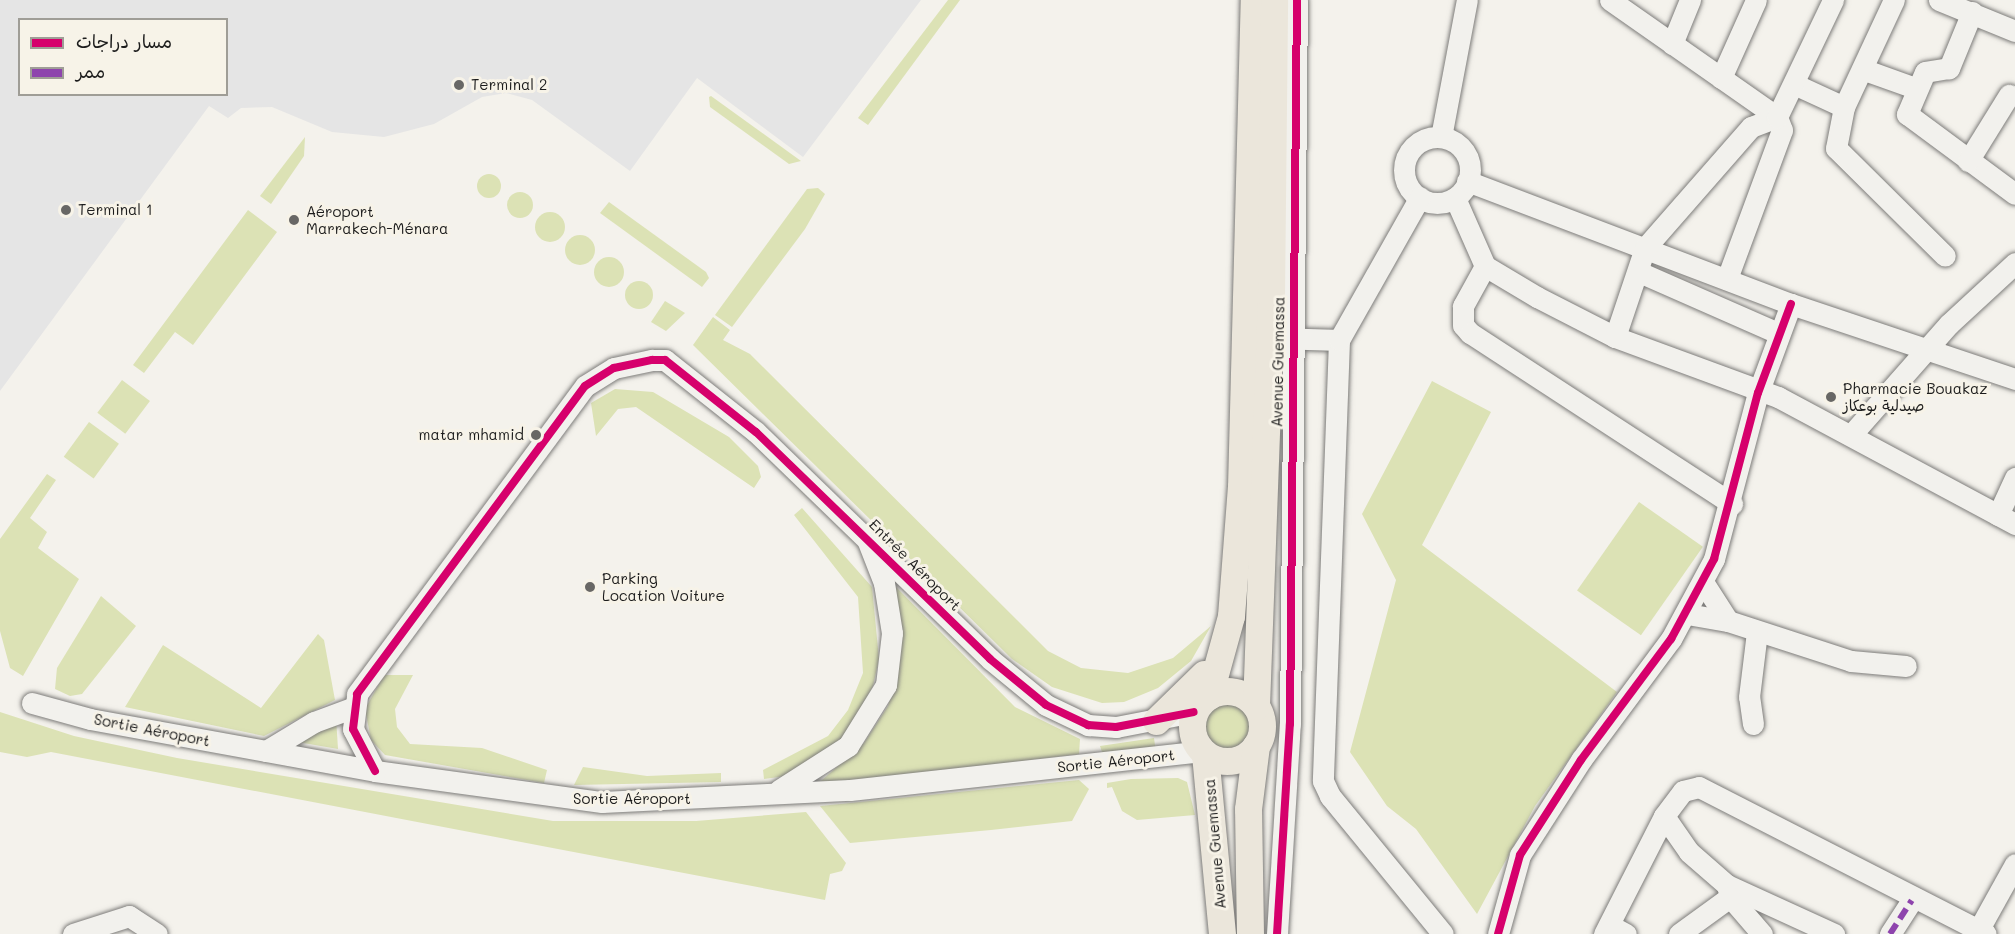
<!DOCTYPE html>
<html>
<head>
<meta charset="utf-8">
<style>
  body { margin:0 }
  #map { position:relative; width:2015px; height:934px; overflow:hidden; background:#f4f2ec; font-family:Mali,"Playpen Sans Arabic",sans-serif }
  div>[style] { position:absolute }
  .built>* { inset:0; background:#e5e5e5 }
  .green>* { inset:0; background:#dce2b5; transform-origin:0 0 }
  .round { border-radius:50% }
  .roads { filter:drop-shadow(0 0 2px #7d7c7a) drop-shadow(0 0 2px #7d7c7a) }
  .minor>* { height:21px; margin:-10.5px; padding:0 10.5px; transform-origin:10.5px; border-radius:10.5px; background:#f2f1ed }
  .minor>.ring { margin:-10.5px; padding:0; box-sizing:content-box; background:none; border:21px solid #f2f1ed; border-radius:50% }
  .major>* { height:27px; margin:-13.5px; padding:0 13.5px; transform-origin:13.5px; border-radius:13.5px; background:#ebe6db }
  .major>.ring { margin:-13.5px; padding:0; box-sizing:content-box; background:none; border:27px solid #ebe6db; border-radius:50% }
  .quiet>* { height:6px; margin-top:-3px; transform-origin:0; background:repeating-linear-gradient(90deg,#8e44ad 0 12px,transparent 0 18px) }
  .cycleway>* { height:8px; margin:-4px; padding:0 4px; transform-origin:4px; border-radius:4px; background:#d6006c }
  .dots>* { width:16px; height:16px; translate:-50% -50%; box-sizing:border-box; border:3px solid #f7f3e8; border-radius:50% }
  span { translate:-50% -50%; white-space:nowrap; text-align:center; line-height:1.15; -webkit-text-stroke:6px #f7f3e8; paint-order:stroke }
  .poi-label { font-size:15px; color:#1c1c1c }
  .left { translate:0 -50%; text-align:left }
  .right { translate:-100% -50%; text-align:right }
  .street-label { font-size:15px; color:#1c1c1c }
  .legend { position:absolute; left:18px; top:18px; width:210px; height:78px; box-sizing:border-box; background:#f7f3e8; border:2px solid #9f9d96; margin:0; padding:8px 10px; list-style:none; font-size:18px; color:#1c1c1c }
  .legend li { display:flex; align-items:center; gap:12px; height:30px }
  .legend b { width:30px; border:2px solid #9f9d96 }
</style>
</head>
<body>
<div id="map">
  <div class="built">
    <i style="clip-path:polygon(evenodd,0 0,921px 0,803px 157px,697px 78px,630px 171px,532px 100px,506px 93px,482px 97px,434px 124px,384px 137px,332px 132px,272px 107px,241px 108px,228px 118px,209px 106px,0 391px,0 0,20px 20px,226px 20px,226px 94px,20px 94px,20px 20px)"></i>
  </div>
  <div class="green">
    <i style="clip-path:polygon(948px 0,960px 0,868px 125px,858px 118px)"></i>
    <i style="clip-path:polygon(709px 97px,711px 96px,801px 161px,789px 164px,710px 107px)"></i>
    <i style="clip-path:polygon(305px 137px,304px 156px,271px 204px,260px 196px)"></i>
    <i class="round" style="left:477px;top:174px;width:24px;height:24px"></i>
    <i style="clip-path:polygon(818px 188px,825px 194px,805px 229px,732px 327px,715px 315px,807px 189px)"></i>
    <i class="round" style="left:507px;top:192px;width:26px;height:26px"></i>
    <i style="clip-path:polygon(609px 202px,706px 272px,709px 278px,702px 287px,600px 213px)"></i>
    <i style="clip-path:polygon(248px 210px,277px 232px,193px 345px,175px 332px,144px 373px,133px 365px)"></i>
    <i class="round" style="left:535px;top:212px;width:30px;height:30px"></i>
    <i class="round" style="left:565px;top:235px;width:30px;height:30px"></i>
    <i class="round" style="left:594px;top:257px;width:30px;height:30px"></i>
    <i class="round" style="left:625px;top:281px;width:28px;height:28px"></i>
    <i style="clip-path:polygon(665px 301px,685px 313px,666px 331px,651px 322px)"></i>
    <i style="clip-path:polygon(713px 317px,730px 330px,723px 340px,750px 354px,1048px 651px,1081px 668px,1128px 673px,1173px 658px,1211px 626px,1191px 661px,1158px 688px,1124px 702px,1102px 703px,1052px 687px,1012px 659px,693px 345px)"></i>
    <i style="left:122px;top:380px;width:35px;height:41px;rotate:37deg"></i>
    <i style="clip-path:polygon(1432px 381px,1491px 412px,1422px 545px,1617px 692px,1535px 806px,1477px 914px,1416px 829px,1387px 806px,1350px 752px,1396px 580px,1362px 514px)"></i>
    <i style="clip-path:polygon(615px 389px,653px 392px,729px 437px,758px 466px,761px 477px,754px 488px,636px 407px,618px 409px,596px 436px,591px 403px)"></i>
    <i style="left:89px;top:422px;width:37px;height:43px;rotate:36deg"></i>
    <i style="clip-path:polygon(47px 474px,56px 480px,30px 518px,47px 532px,38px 548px,79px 579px,23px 676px,10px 668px,0 631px,0 539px)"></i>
    <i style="left:1639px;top:502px;width:78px;height:108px;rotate:35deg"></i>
    <i style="clip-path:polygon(802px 508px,872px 587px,879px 659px,873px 686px,843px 739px,786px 776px,764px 779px,763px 770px,828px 736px,848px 710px,863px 673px,858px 597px,794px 515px)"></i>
    <i style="clip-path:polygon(895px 586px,1015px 707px,1080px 739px,1079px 754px,848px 783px,821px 781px,864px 743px,888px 706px,898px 672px)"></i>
    <i style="clip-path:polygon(101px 596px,136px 626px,82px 694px,70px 696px,55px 689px,57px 668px)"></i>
    <i style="clip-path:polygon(318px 634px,324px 640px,335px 700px,264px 736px,125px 707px,163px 645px,261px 708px)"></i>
    <i style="clip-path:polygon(384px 675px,413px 675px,395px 709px,397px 727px,410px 744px,482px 748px,547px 770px,544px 783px,385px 755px,371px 740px,365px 709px)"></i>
    <i class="round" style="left:1201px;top:701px;width:50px;height:50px"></i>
    <i style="clip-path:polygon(0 712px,74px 736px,177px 758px,553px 821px,696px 821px,806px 812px,846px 863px,842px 871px,830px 874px,825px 900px,51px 752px,27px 757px,0 752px)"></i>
    <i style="clip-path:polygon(336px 717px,338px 749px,292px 741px)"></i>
    <i style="clip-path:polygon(1154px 738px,1156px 753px,1104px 758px,1100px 746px)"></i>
    <i style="clip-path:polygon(583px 767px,647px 776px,721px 773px,721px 782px,574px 785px)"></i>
    <i style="clip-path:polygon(1178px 778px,1187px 782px,1195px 815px,1137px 820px,1122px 811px,1112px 787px,1107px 788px,1107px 783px,1131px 779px)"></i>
    <i style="clip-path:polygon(1079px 780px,1089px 789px,1072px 821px,991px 830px,850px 843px,820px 806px)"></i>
  </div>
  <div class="roads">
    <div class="minor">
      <i style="left:1610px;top:0;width:204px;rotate:35deg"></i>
      <i style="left:1777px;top:117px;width:14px;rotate:69deg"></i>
      <i style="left:1782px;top:130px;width:159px;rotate:110.3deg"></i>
      <i style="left:1939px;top:0;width:82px;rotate:22.2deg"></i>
      <i style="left:1972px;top:12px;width:61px;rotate:112.3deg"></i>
      <i style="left:1949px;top:68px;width:24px;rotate:171deg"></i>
      <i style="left:1925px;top:72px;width:46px;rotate:113.2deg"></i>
      <i style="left:1907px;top:114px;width:134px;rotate:36.5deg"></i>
      <i style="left:1672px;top:44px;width:48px;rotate:-67.8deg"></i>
      <i style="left:1862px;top:69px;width:56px;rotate:19.7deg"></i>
      <i style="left:1721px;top:78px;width:85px;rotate:-65.8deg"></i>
      <i style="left:1794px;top:84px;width:55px;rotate:24.7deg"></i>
      <i style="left:1844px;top:107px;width:118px;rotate:-65deg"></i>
      <i style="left:1844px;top:107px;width:42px;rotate:101deg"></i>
      <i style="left:1836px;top:148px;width:153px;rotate:44.7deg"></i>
      <i style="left:1441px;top:137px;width:139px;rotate:-79.3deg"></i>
      <i class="ring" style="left:1404px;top:137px;width:45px;height:45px"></i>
      <i style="left:1968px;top:161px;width:78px;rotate:-58.2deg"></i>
      <i style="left:1467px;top:181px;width:347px;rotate:20.8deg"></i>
      <i style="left:1791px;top:304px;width:236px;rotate:18.5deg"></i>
      <i style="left:1455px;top:198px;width:74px;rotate:66.2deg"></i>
      <i style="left:1485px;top:266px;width:61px;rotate:30.8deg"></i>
      <i style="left:1537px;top:297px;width:88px;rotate:27.1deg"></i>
      <i style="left:1615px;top:337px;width:174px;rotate:20.2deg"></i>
      <i style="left:1778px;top:397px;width:269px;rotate:28.2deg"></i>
      <i style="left:1485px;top:266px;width:46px;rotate:118.8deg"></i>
      <i style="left:1463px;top:306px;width:19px;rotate:90deg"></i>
      <i style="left:1463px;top:325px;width:11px;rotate:49deg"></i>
      <i style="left:1470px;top:333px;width:313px;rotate:33.1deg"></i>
      <i style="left:1639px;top:272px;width:152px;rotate:23.7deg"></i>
      <i style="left:1615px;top:337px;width:94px;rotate:-71.4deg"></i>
      <i style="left:1645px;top:248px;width:161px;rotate:-48.8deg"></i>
      <i style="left:1751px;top:127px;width:28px;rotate:-21deg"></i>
      <i style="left:1777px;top:117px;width:130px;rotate:-64.4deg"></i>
      <i style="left:1276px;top:338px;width:63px;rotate:1.8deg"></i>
      <i style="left:1339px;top:340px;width:441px;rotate:92.1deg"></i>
      <i style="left:1323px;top:781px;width:17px;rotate:65deg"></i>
      <i style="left:1330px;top:796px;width:178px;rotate:50.7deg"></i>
      <i style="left:1339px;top:340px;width:164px;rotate:-60.5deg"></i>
      <i style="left:1851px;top:435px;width:148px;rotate:-48.6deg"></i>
      <i style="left:1949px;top:324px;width:90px;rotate:-42.7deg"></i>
      <i style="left:1998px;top:515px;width:41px;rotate:-65.3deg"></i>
      <i style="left:1703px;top:582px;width:46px;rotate:57.3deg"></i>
      <i style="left:1687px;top:614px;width:42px;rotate:9.7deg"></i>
      <i style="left:1728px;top:621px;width:129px;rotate:18deg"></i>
      <i style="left:1851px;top:661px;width:55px;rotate:5.2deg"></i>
      <i style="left:32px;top:703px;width:60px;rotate:15.4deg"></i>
      <i style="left:90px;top:719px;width:290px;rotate:10.3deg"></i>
      <i style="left:375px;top:771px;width:229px;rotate:7.8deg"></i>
      <i style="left:602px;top:802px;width:248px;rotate:-2.8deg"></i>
      <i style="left:850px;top:790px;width:354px;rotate:-6.3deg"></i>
      <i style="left:1753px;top:724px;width:27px;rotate:-98deg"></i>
      <i style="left:1749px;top:697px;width:65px;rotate:-83deg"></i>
      <i style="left:266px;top:751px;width:56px;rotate:-31.1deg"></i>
      <i style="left:314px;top:722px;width:40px;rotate:-20.2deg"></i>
      <i style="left:375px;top:771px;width:47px;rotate:-117.6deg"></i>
      <i style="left:353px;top:729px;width:35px;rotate:-83deg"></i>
      <i style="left:357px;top:694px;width:383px;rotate:-53.5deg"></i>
      <i style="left:585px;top:386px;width:34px;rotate:-32deg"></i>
      <i style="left:614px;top:368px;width:39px;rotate:-12deg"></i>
      <i style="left:652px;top:360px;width:13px"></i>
      <i style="left:665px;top:360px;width:116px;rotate:38.4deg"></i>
      <i style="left:756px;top:432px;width:326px;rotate:44.1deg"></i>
      <i style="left:990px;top:659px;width:72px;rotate:39.4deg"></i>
      <i style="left:1046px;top:705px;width:47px;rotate:25.5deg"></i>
      <i style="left:1088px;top:725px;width:28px;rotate:4deg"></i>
      <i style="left:1116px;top:727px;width:79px;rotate:-10.9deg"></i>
      <i style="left:779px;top:790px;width:82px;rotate:-32.5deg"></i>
      <i style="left:848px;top:746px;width:72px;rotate:-58.1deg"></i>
      <i style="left:886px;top:685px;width:52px;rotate:-83.4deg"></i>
      <i style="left:892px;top:633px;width:51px;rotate:-99.1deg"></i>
      <i style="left:884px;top:583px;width:44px;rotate:-111.3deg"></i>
      <i style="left:1664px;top:816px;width:44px;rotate:55.2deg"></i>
      <i style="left:1689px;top:852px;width:50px;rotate:41deg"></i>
      <i style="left:1727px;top:885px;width:118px;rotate:24.6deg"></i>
      <i style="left:1727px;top:885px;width:12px;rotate:76deg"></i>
      <i style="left:1730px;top:897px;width:49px;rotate:49.1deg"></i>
      <i style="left:1609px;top:925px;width:19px;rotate:28deg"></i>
      <i style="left:1979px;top:929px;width:74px;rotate:-61deg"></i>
      <i style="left:73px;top:934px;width:59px;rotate:-17.8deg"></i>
      <i style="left:129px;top:916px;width:33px;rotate:33deg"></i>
      <i style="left:1277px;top:934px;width:210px;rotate:-86.5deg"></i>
      <i style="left:1290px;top:724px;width:724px;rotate:-89.45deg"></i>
      <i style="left:1498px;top:934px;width:82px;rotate:-74.4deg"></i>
      <i style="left:1520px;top:855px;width:113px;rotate:-57.3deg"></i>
      <i style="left:1581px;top:760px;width:151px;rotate:-53.4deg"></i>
      <i style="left:1671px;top:639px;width:91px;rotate:-61.7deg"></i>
      <i style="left:1714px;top:559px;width:172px;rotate:-75.2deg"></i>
      <i style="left:1758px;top:393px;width:95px;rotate:-69.7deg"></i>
      <i style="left:1604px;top:934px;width:132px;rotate:-63deg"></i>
      <i style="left:1664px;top:816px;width:31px;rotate:-53deg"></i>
      <i style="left:1683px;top:791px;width:16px;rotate:-14deg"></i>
      <i style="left:1699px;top:787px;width:322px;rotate:27.1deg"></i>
      <i style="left:1679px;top:934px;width:63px;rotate:-36deg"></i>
      <i style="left:1890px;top:934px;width:40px;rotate:-57.1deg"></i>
    </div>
    <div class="major">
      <i class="ring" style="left:1192px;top:691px;width:43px;height:43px"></i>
      <i style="left:1209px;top:696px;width:83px;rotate:-74.6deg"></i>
      <i style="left:1231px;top:616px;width:129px;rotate:-85.6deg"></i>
      <i style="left:1241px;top:487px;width:487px;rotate:-88.5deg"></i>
      <i style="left:1256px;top:706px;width:409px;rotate:-87.9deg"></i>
      <i style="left:1271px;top:297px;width:297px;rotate:-89.4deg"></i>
      <i style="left:1156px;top:721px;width:67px;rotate:-44.4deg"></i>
      <i style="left:1205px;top:754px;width:181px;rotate:84.6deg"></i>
      <i style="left:1250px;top:934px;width:125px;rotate:-90.9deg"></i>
      <i style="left:1248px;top:809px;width:64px;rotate:-82.8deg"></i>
    </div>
  </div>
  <div class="quiet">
    <i style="left:1890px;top:934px;width:40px;rotate:-57.1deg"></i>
  </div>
  <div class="cycleway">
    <i style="left:375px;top:771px;width:47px;rotate:-117.6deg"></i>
    <i style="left:353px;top:729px;width:35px;rotate:-83deg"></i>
    <i style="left:357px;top:694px;width:383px;rotate:-53.5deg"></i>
    <i style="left:585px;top:386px;width:34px;rotate:-32deg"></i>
    <i style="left:614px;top:368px;width:39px;rotate:-12deg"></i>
    <i style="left:652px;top:360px;width:13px"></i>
    <i style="left:665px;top:360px;width:116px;rotate:38.4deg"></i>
    <i style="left:756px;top:432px;width:326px;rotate:44.1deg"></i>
    <i style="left:990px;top:659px;width:72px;rotate:39.4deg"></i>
    <i style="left:1046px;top:705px;width:47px;rotate:25.5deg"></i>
    <i style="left:1088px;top:725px;width:28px;rotate:4deg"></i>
    <i style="left:1116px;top:727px;width:79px;rotate:-10.9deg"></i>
    <i style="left:1277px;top:934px;width:210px;rotate:-86.5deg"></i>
    <i style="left:1290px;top:724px;width:724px;rotate:-89.45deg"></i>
    <i style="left:1498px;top:934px;width:82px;rotate:-74.4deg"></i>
    <i style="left:1520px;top:855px;width:113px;rotate:-57.3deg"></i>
    <i style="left:1581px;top:760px;width:151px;rotate:-53.4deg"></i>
    <i style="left:1671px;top:639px;width:91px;rotate:-61.7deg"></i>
    <i style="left:1714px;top:559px;width:172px;rotate:-75.2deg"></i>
    <i style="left:1758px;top:393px;width:95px;rotate:-69.7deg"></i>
  </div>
  <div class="dots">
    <i style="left:459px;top:85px;background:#686765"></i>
    <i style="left:66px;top:210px;background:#686765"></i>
    <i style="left:294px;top:220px;background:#686765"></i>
    <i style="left:1831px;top:397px;background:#686765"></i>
    <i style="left:536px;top:435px;background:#686765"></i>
    <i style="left:590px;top:587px;background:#686765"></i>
  </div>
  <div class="poi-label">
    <span class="left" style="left:471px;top:85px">Terminal 2</span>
    <span class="left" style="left:78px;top:210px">Terminal 1</span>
    <span class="left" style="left:306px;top:220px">Aéroport<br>Marrakech-Ménara</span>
    <span class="left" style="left:1843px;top:397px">Pharmacie Bouakaz<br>صيدلية بوعكاز</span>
    <span class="right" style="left:524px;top:435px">matar mhamid</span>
    <span class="left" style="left:602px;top:587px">Parking<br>Location Voiture</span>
  </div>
  <div class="street-label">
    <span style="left:1278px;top:362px;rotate:-89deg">Avenue Guemassa</span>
    <span style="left:915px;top:565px;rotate:45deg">Entrée Aéroport</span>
    <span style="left:152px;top:730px;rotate:11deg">Sortie Aéroport</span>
    <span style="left:1116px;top:761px;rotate:-6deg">Sortie Aéroport</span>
    <span style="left:632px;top:799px">Sortie Aéroport</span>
    <span style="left:1215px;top:844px;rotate:-95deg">Avenue Guemassa</span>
  </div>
  <ul class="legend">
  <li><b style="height:8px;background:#d6006c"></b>مسار دراجات</li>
  <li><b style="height:8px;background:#8e44ad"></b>ممر</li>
  </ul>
</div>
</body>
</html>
